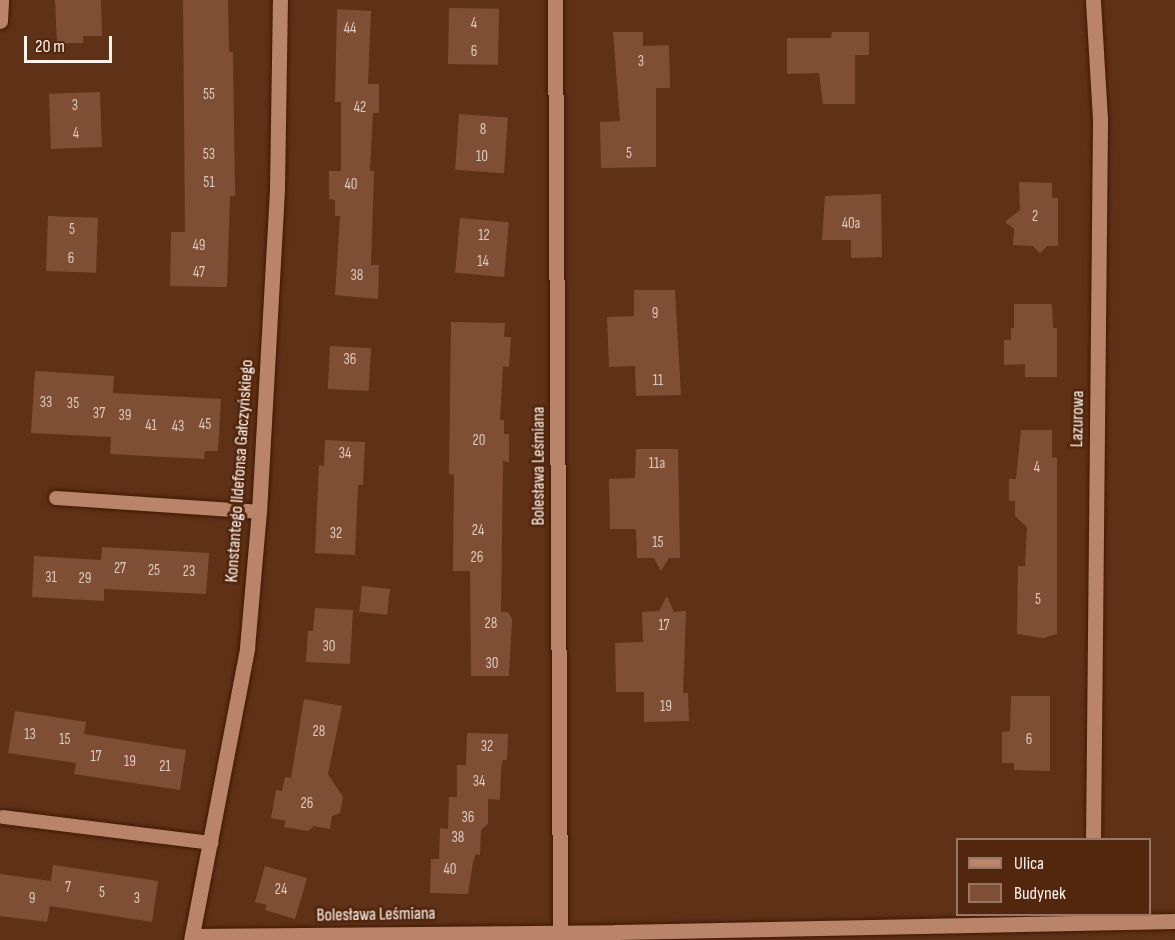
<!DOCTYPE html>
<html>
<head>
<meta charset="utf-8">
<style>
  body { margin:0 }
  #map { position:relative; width:1175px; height:940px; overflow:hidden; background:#5f3218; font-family:"Sofia Sans Condensed",sans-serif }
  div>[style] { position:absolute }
  .building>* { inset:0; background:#7f4f35; transform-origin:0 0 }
  .roads { filter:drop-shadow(0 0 2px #421800) drop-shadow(0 0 2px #421800) }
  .lane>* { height:14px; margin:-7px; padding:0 7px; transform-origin:7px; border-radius:7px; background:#b98469 }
  .street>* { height:15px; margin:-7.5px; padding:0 7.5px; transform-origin:7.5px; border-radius:7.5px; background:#b98469 }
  span { translate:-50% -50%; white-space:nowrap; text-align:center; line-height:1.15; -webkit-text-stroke:6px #53270d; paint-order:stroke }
  .number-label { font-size:15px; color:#dec9be }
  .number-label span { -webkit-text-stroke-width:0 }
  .street-label { font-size:18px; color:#fef2ec }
  .legend { position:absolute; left:956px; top:838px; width:195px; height:78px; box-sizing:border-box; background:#53270d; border:2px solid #977866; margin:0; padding:8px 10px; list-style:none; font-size:18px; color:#fef2ec }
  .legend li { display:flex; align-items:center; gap:12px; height:30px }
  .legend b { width:30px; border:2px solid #977866 }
  .scale { position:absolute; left:24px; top:36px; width:88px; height:27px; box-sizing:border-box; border:3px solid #fef2ec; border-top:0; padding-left:8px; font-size:18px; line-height:21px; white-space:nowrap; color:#fef2ec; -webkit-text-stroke:4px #53270d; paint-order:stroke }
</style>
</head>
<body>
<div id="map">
  <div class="building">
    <i style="clip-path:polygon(55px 0,101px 0,102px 36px,83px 36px,83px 43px,57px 43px)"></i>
    <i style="clip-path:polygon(183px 0,228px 0,229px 52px,233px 52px,235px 196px,230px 196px,227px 287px,170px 286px,171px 232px,185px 232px)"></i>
    <i style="left:449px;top:8px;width:50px;height:56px;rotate:1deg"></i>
    <i style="clip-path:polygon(337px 9px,371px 11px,368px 84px,379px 84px,379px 113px,373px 113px,370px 171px,374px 171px,371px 265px,379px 265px,378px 299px,335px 295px,340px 216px,335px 216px,335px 200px,329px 199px,329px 171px,341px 171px,341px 102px,335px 102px)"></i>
    <i style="clip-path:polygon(613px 32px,643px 32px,643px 46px,669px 45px,670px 88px,656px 88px,656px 167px,601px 168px,600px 122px,620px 121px)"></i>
    <i style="clip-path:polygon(832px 32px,869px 32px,869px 55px,855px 55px,855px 104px,823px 104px,819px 73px,787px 74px,787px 38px,831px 38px)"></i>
    <i style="left:100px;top:92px;width:55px;height:51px;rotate:88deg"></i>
    <i style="left:459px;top:114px;width:49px;height:56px;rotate:4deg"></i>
    <i style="clip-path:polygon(1019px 182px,1052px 183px,1052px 198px,1058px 198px,1058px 246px,1047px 246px,1040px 253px,1033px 246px,1013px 245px,1014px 229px,1005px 222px,1020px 210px)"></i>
    <i style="clip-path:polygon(881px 194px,882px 257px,851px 258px,851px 240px,822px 240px,825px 196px)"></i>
    <i style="left:48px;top:216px;width:50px;height:55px;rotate:2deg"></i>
    <i style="left:460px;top:218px;width:49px;height:55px;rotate:5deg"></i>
    <i style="clip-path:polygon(634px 290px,675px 290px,681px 395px,636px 396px,635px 366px,609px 367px,607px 317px,634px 316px)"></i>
    <i style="clip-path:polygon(1014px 304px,1052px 304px,1053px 328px,1057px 328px,1057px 377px,1025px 377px,1025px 364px,1004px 365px,1004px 340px,1011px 340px,1011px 328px,1014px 328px)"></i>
    <i style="clip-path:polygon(451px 322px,505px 323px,504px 337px,511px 337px,509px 367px,503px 366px,500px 420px,504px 420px,504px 434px,509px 434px,509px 462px,503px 461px,501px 612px,508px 612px,512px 619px,509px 676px,471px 676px,470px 571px,453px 571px,454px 475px,449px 474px)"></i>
    <i style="left:330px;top:346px;width:41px;height:43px;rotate:3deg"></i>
    <i style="clip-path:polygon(35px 371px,114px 376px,113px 393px,221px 399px,218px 451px,205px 451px,204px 459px,110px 454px,111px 437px,31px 433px)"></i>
    <i style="clip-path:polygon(1021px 430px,1052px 430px,1052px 457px,1057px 458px,1057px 634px,1043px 638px,1017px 634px,1018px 566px,1025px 566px,1027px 527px,1015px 516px,1015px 501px,1009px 501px,1009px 479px,1016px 479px)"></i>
    <i style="clip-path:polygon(325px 440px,365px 442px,363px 485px,358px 485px,355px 555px,315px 553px,319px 465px,324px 466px)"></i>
    <i style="clip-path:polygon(636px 449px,678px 449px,680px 558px,669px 558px,661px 571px,654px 558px,637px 558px,636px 529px,610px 529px,609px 479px,635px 478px)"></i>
    <i style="clip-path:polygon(102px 547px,209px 553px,206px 594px,104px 589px,104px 601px,32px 597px,34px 556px,101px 560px)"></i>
    <i style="left:362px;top:586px;width:28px;height:26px;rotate:6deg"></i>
    <i style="clip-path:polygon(667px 596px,674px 612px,686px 611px,683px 693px,688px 693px,689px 721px,644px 722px,644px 692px,616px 692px,615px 643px,643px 642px,642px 612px,659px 611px)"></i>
    <i style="clip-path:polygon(315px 608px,353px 610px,350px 664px,306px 662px,308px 631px,313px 631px)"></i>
    <i style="clip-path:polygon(1011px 696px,1050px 696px,1050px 771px,1014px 770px,1014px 763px,1002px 763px,1002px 732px,1010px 731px)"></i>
    <i style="clip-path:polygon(304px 699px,342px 706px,328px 774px,343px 797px,340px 813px,332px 816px,330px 829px,314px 826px,308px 831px,284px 827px,286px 821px,271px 818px,276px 790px,282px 791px,285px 777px,291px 778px)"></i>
    <i style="clip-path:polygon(15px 711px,86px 722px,84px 734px,186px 750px,180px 790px,74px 774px,76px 763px,8px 753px)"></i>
    <i style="clip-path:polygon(467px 733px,508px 734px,507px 760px,503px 760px,501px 768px,500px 800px,488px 799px,488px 824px,481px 830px,480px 855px,476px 854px,473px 862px,468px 894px,430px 893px,431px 859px,439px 859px,440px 828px,448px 829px,449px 797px,457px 797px,457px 765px,466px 765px)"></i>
    <i style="clip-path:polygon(53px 865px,158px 881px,152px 922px,50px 906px,47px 922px,0 916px,0 874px,51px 881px)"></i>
    <i style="clip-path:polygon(265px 866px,307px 878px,295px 919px,265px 910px,267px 905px,255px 902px)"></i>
  </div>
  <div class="roads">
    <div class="lane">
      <i style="left:56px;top:498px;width:203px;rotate:3.9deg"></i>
      <i style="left:3px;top:817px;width:210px;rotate:7.1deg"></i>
    </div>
    <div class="street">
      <i style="left:555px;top:0;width:931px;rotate:89.69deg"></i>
      <i style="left:0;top:21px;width:21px;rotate:-87deg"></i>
      <i style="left:1093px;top:840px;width:721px;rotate:-89.44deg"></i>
      <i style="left:1100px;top:119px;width:119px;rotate:-93.4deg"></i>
      <i style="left:192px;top:936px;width:424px;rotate:-0.5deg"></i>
      <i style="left:616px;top:932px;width:559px;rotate:-1.13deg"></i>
      <i style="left:191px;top:940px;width:297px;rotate:-79.1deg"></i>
      <i style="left:247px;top:648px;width:137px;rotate:-85deg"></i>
      <i style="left:259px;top:512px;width:324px;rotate:-86.8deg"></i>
      <i style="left:277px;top:188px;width:188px;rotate:-89.1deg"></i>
    </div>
  </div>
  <div class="number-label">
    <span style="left:474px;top:24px">4</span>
    <span style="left:350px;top:29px">44</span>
    <span style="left:474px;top:52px">6</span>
    <span style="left:641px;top:62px">3</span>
    <span style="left:209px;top:95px">55</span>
    <span style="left:75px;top:106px">3</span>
    <span style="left:360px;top:108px">42</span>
    <span style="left:483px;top:130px">8</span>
    <span style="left:76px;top:134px">4</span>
    <span style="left:629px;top:154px">5</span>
    <span style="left:209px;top:155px">53</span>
    <span style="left:482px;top:157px">10</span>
    <span style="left:209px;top:183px">51</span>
    <span style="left:351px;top:185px">40</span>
    <span style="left:1035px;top:217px">2</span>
    <span style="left:851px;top:224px">40a</span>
    <span style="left:72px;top:230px">5</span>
    <span style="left:484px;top:236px">12</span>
    <span style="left:199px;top:246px">49</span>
    <span style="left:71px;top:259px">6</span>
    <span style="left:483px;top:262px">14</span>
    <span style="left:199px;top:273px">47</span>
    <span style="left:357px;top:276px">38</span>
    <span style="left:655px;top:314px">9</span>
    <span style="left:350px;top:360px">36</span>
    <span style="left:658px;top:381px">11</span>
    <span style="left:46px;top:403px">33</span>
    <span style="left:73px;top:404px">35</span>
    <span style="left:99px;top:414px">37</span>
    <span style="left:125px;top:416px">39</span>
    <span style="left:205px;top:425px">45</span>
    <span style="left:151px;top:426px">41</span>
    <span style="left:178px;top:427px">43</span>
    <span style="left:479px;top:441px">20</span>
    <span style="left:345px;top:454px">34</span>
    <span style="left:657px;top:464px">11a</span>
    <span style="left:1037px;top:468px">4</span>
    <span style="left:478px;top:531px">24</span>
    <span style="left:336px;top:534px">32</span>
    <span style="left:658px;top:543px">15</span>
    <span style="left:477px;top:558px">26</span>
    <span style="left:120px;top:569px">27</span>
    <span style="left:154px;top:571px">25</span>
    <span style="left:189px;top:572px">23</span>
    <span style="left:51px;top:578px">31</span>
    <span style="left:85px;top:579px">29</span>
    <span style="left:1038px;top:600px">5</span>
    <span style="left:491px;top:624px">28</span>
    <span style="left:664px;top:626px">17</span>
    <span style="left:329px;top:647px">30</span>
    <span style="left:492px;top:664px">30</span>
    <span style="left:666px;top:707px">19</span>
    <span style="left:319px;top:732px">28</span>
    <span style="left:30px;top:735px">13</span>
    <span style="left:65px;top:740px">15</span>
    <span style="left:1029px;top:740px">6</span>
    <span style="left:487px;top:747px">32</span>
    <span style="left:96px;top:757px">17</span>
    <span style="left:130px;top:762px">19</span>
    <span style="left:165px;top:767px">21</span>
    <span style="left:479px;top:782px">34</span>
    <span style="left:307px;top:804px">26</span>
    <span style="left:468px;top:818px">36</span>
    <span style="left:458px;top:838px">38</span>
    <span style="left:450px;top:870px">40</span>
    <span style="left:68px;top:888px">7</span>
    <span style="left:281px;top:890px">24</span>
    <span style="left:102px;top:893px">5</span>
    <span style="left:32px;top:899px">9</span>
    <span style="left:137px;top:899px">3</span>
  </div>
  <div class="street-label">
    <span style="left:1078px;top:419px;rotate:-89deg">Lazurowa</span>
    <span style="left:539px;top:466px;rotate:-90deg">Bolesława Leśmiana</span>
    <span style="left:240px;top:471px;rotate:-86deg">Konstantego Ildefonsa Gałczyńskiego</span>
    <span style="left:376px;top:915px;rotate:-1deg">Bolesława Leśmiana</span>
  </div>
  <ul class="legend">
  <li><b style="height:8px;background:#b98469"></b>Ulica</li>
  <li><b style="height:16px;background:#7f4f35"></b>Budynek</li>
  </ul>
  <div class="scale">20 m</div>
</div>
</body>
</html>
